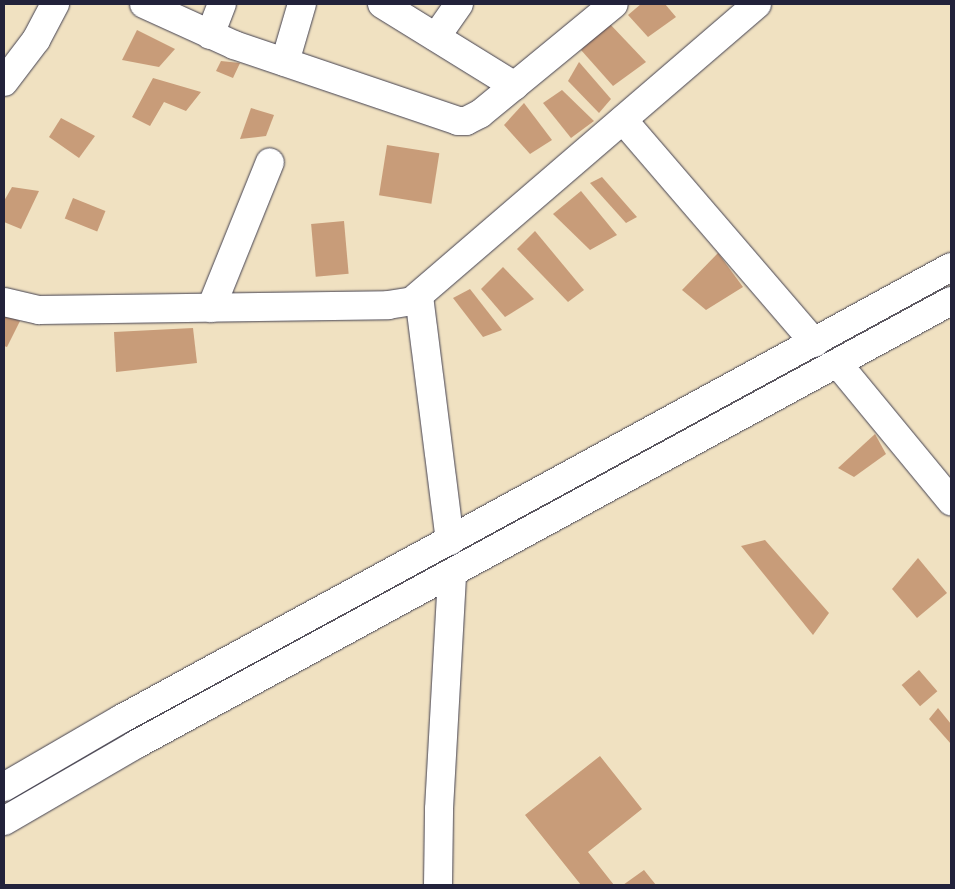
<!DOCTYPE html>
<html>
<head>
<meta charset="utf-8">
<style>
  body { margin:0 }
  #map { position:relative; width:955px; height:889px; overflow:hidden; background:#f0e1c1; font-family:"Indie Flower",sans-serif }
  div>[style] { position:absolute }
  .building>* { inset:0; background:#c89c79; transform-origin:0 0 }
  .roads { filter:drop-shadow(0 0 1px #413f4f) drop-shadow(0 0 1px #413f4f) }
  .minor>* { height:28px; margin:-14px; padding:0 14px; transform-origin:14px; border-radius:14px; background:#fff }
  .major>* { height:28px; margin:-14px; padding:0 14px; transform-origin:14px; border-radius:14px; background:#fff }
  span { translate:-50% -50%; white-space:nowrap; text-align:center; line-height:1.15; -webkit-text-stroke:5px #fcf5e5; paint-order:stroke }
  .frame { position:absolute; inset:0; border:5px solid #22223b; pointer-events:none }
</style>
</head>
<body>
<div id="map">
  <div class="building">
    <i style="clip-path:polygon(641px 4px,665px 4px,676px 17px,648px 37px,628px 15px)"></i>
    <i style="clip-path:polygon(608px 22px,646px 62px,613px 86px,581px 50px)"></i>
    <i style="clip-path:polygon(137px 30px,175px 49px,159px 67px,122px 60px)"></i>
    <i style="clip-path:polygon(221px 61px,240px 63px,233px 78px,216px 71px)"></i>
    <i style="clip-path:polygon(579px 62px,611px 99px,599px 113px,568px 81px)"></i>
    <i style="clip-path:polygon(153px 78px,201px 92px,186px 111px,164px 102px,150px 126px,132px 117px)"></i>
    <i style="clip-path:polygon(562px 90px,594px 121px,571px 138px,543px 103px)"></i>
    <i style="clip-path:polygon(524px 103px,552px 140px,530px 154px,504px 125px)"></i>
    <i style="clip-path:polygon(251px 108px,274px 115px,266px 136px,240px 139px)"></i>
    <i style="clip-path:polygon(61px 118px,95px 136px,79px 158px,49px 137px)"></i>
    <i style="left:387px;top:145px;width:53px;height:51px;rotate:9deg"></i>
    <i style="clip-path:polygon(602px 177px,637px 217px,626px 223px,590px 183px)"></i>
    <i style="clip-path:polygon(12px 187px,39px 191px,21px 229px,4px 222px,4px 201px)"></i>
    <i style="clip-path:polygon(581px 191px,617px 235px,590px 250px,553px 214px)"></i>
    <i style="left:73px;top:198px;width:35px;height:22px;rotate:22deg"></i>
    <i style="left:344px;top:221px;width:53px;height:33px;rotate:85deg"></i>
    <i style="clip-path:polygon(535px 231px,584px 290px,568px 302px,517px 249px)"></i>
    <i style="clip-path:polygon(718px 253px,743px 287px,706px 310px,682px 290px)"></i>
    <i style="clip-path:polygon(503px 267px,534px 299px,505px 317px,481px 289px)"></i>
    <i style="clip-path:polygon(470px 289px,502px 330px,483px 337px,453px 298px)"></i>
    <i style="clip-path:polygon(4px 314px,20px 321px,7px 347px,4px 346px)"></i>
    <i style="clip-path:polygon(193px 328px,197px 363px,116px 372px,114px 332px)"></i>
    <i style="clip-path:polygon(875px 434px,886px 454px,854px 477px,838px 468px)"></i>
    <i style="clip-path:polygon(765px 540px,829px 613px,813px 635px,741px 546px)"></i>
    <i style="clip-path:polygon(918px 558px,947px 593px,917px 618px,892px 589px)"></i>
    <i style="left:919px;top:670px;width:28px;height:23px;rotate:49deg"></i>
    <i style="clip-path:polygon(938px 708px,951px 724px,951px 744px,929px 719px)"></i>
    <i style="clip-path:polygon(600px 756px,642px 809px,588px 852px,614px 885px,581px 885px,525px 815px)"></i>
    <i style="clip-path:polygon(644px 870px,656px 885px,623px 885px)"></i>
  </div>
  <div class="roads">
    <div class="minor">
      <i style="left:144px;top:4px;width:99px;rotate:24.5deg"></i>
      <i style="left:234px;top:45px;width:237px;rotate:18.7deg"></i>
      <i style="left:458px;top:121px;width:8px"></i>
      <i style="left:466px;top:121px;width:16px;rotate:-27deg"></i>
      <i style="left:480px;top:114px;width:173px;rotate:-39.4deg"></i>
      <i style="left:382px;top:4px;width:156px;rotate:31.7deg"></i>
      <i style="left:210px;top:35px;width:33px;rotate:-69deg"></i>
      <i style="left:436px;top:37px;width:40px;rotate:-55.1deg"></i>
      <i style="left:285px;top:62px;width:60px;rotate:-73.7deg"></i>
      <i style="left:4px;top:82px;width:53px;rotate:-52.7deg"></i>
      <i style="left:36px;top:40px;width:41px;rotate:-62.2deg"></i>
      <i style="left:623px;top:120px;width:294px;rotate:49.3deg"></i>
      <i style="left:419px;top:296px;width:247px;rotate:82.8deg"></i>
      <i style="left:4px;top:302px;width:36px;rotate:13deg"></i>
      <i style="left:39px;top:310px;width:349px;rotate:-0.8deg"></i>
      <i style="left:388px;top:305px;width:24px;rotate:-9deg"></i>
      <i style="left:412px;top:301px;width:455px;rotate:-40.7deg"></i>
      <i style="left:211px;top:308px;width:157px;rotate:-68deg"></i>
      <i style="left:838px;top:364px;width:178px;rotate:50.5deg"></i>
      <i style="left:438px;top:885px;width:76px;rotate:-89.2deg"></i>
      <i style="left:439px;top:809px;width:235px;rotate:-86.8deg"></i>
    </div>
    <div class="major">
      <i style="left:4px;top:787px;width:135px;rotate:-30.2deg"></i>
      <i style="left:121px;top:719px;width:945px;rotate:-28.57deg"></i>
      <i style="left:4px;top:821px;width:151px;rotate:-30.1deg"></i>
      <i style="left:135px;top:745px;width:929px;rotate:-28.55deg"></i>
    </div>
  </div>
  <div class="frame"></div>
</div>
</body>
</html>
